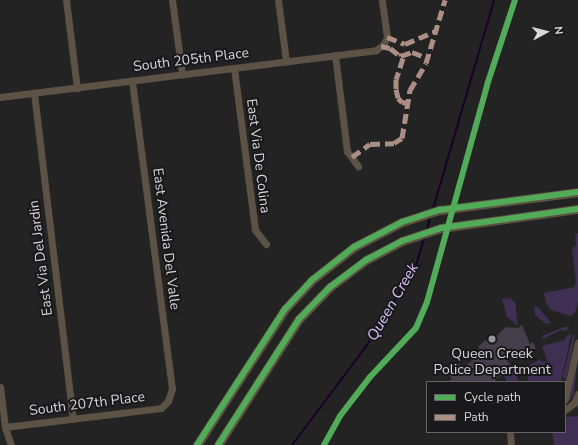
<!DOCTYPE html>
<html>
<head>
<meta charset="utf-8">
<style>
  body { margin:0 }
  #map { position:relative; width:578px; height:445px; overflow:hidden; background:#232323; font-family:"Nunito Sans",sans-serif }
  div>[style] { position:absolute }
  .green>* { inset:0; background:#3f2f52 }
  .stream>* { height:2px; margin:-1px; padding:0 1px; transform-origin:1px; border-radius:1px; background:#130325 }
  .building>* { inset:0; background:#443f4b }
  .minor>* { height:7px; margin:-3.5px; padding:0 3.5px; transform-origin:3.5px; border-radius:3.5px; background:#5c5246 }
  .major>* { height:9px; margin:-4.5px; padding:0 4.5px; transform-origin:4.5px; border-radius:4.5px; background:#5e5241 }
  .quiet>* { height:5px; margin-top:-2.5px; transform-origin:0; background:repeating-linear-gradient(90deg,#ac8f84 0 10px,transparent 0 15px) }
  .cycleway>* { height:6px; margin:-3px; padding:0 3px; transform-origin:3px; border-radius:3px; background:#51ab58 }
  .dots>* { width:11px; height:11px; translate:-50% -50%; box-sizing:border-box; border:2px solid #19181a; border-radius:50% }
  span { translate:-50% -50%; white-space:nowrap; text-align:center; line-height:1.15; -webkit-text-stroke:4px #19181a; paint-order:stroke }
  .street-label { font-size:14px; color:#d8d7d9 }
  .poi-label { font-size:14px; color:#d8d7d9 }
  .water-label { font-size:15px; color:#d9c1fb; font-style:italic }
  .legend { position:absolute; left:426px; top:381px; width:140px; height:52px; box-sizing:border-box; background:#19181a; border:1px solid #656466; margin:0; padding:5px 7px; list-style:none; font-size:12px; color:#d8d7d9 }
  .legend li { display:flex; align-items:center; gap:8px; height:20px }
  .legend b { width:20px; border:1px solid #656466 }
  .north { position:absolute; left:526px; top:12px; width:40px; height:40px; -webkit-text-stroke:3px #19181a; paint-order:stroke; rotate:83deg; font-size:11px; font-weight:700; line-height:16px; text-align:center; color:#d8d7d9 }
  .north::after { content:''; display:block; margin:auto; width:14px; height:18px; background:#d8d7d9; clip-path:polygon(50% 0,100% 100%,50% 72%,0 100%) }
</style>
</head>
<body>
<div id="map">
  <div class="green">
    <i style="clip-path:polygon(578px 233px,578px 302px,576px 311px,571px 316px,551px 310px,546px 303px,544px 293px,574px 287px,576px 282px,572px 249px,576px 245px,575px 235px)"></i>
    <i style="clip-path:polygon(510px 298px,515px 302px,518px 326px,507px 317px,502px 299px)"></i>
    <i style="clip-path:polygon(534px 307px,538px 307px,551px 323px,546px 324px,535px 315px)"></i>
    <i style="clip-path:polygon(564px 327px,569px 327px,566px 331px,561px 330px,543px 339px,542px 336px)"></i>
    <i style="clip-path:polygon(568px 334px,571px 335px,561px 382px,529px 382px,526px 372px,529px 365px,539px 360px,548px 363px,542px 346px,565px 340px)"></i>
    <i style="clip-path:polygon(573px 335px,575px 335px,566px 381px,563px 376px)"></i>
    <i style="clip-path:polygon(578px 355px,574px 394px,565px 407px,570px 396px)"></i>
    <i style="clip-path:polygon(509px 363px,514px 368px,519px 382px,507px 382px,505px 377px,514px 369px)"></i>
    <i style="clip-path:polygon(578px 416px,578px 445px,554px 445px,552px 432px,565px 432px,565px 417px)"></i>
  </div>
  <div class="stream">
    <i style="left:433px;top:209px;width:218px;rotate:-73.7deg"></i>
    <i style="left:427px;top:230px;width:13px;rotate:-77deg"></i>
    <i style="left:292px;top:445px;width:125px;rotate:-53.1deg"></i>
    <i style="left:367px;top:345px;width:94px;rotate:-58.5deg"></i>
    <i style="left:416px;top:265px;width:30px;rotate:-73deg"></i>
  </div>
  <div class="building">
    <i style="clip-path:polygon(522px 325px,530px 344px,533px 342px,536px 350px,507px 361px,514px 369px,505px 377px,502px 374px,493px 382px,448px 382px,452px 379px,449px 375px,453px 371px,452px 369px,458px 363px,463px 368px,482px 352px,478px 347px,483px 342px,488px 339px,490px 342px,506px 327px,518px 328px)"></i>
  </div>
  <div class="minor">
    <i style="left:66px;top:0;width:89px;rotate:82.9deg"></i>
    <i style="left:172px;top:0;width:75px;rotate:82.3deg"></i>
    <i style="left:278px;top:0;width:62px;rotate:82.5deg"></i>
    <i style="left:335px;top:55px;width:97px;rotate:82.9deg"></i>
    <i style="left:347px;top:151px;width:19px;rotate:54deg"></i>
    <i style="left:234px;top:68px;width:163px;rotate:82.6deg"></i>
    <i style="left:255px;top:230px;width:18px;rotate:52deg"></i>
    <i style="left:34px;top:93px;width:328px;rotate:83.2deg"></i>
    <i style="left:0;top:97px;width:379px;rotate:-7.1deg"></i>
    <i style="left:376px;top:50px;width:9px;rotate:-36deg"></i>
    <i style="left:383px;top:45px;width:9px;rotate:-63deg"></i>
    <i style="left:387px;top:37px;width:37px;rotate:-98deg"></i>
    <i style="left:0;top:387px;width:40px;rotate:82.9deg"></i>
    <i style="left:5px;top:427px;width:19px;rotate:72deg"></i>
    <i style="left:565px;top:399px;width:58px;rotate:-77.2deg"></i>
    <i style="left:565px;top:410px;width:11px;rotate:-38deg"></i>
    <i style="left:574px;top:403px;width:10px;rotate:-66deg"></i>
    <i style="left:5px;top:427px;width:157px;rotate:-6.9deg"></i>
    <i style="left:161px;top:408px;width:10px;rotate:-45deg"></i>
    <i style="left:168px;top:401px;width:13px;rotate:-72deg"></i>
    <i style="left:172px;top:389px;width:311px;rotate:-97.4deg"></i>
    <i style="left:510px;top:432px;width:13px;rotate:86deg"></i>
  </div>
  <div class="major">
    <i style="left:197px;top:445px;width:162px;rotate:-57.1deg"></i>
    <i style="left:285px;top:309px;width:40px;rotate:-47deg"></i>
    <i style="left:312px;top:280px;width:53px;rotate:-38.2deg"></i>
    <i style="left:354px;top:247px;width:54px;rotate:-27.5deg"></i>
    <i style="left:402px;top:222px;width:40px;rotate:-18deg"></i>
    <i style="left:440px;top:210px;width:139px;rotate:-7.4deg"></i>
    <i style="left:218px;top:445px;width:150px;rotate:-57.3deg"></i>
    <i style="left:299px;top:319px;width:45px;rotate:-45.9deg"></i>
    <i style="left:330px;top:287px;width:45px;rotate:-36.9deg"></i>
    <i style="left:366px;top:260px;width:41px;rotate:-27.8deg"></i>
    <i style="left:402px;top:241px;width:41px;rotate:-18.4deg"></i>
    <i style="left:441px;top:228px;width:138px;rotate:-7.9deg"></i>
  </div>
  <div class="quiet">
    <i style="left:387px;top:37px;width:19px;rotate:21deg"></i>
    <i style="left:405px;top:44px;width:34px;rotate:-23deg"></i>
    <i style="left:381px;top:46px;width:9px;rotate:13deg"></i>
    <i style="left:390px;top:48px;width:16px;rotate:38deg"></i>
    <i style="left:403px;top:58px;width:22px;rotate:108deg"></i>
    <i style="left:396px;top:79px;width:10px;rotate:90deg"></i>
    <i style="left:396px;top:89px;width:9px;rotate:77deg"></i>
    <i style="left:398px;top:98px;width:6px;rotate:45deg"></i>
    <i style="left:402px;top:102px;width:6px;rotate:9deg"></i>
    <i style="left:401px;top:53px;width:3px;rotate:90deg"></i>
    <i style="left:401px;top:56px;width:12px;rotate:-20deg"></i>
    <i style="left:412px;top:52px;width:17px;rotate:21deg"></i>
    <i style="left:352px;top:157px;width:22px;rotate:-36deg"></i>
    <i style="left:370px;top:144px;width:24px;rotate:-2deg"></i>
    <i style="left:394px;top:143px;width:9px;rotate:-32deg"></i>
    <i style="left:402px;top:138px;width:49px;rotate:-80.5deg"></i>
    <i style="left:410px;top:90px;width:31px;rotate:-59deg"></i>
    <i style="left:426px;top:63px;width:66px;rotate:-73.2deg"></i>
  </div>
  <div class="cycleway">
    <i style="left:197px;top:445px;width:162px;rotate:-57.1deg"></i>
    <i style="left:285px;top:309px;width:40px;rotate:-47deg"></i>
    <i style="left:312px;top:280px;width:53px;rotate:-38.2deg"></i>
    <i style="left:354px;top:247px;width:54px;rotate:-27.5deg"></i>
    <i style="left:402px;top:222px;width:40px;rotate:-18deg"></i>
    <i style="left:440px;top:210px;width:139px;rotate:-7.4deg"></i>
    <i style="left:218px;top:445px;width:150px;rotate:-57.3deg"></i>
    <i style="left:299px;top:319px;width:45px;rotate:-45.9deg"></i>
    <i style="left:330px;top:287px;width:45px;rotate:-36.9deg"></i>
    <i style="left:366px;top:260px;width:41px;rotate:-27.8deg"></i>
    <i style="left:402px;top:241px;width:41px;rotate:-18.4deg"></i>
    <i style="left:441px;top:228px;width:138px;rotate:-7.9deg"></i>
    <i style="left:324px;top:445px;width:33px;rotate:-61deg"></i>
    <i style="left:340px;top:416px;width:49px;rotate:-52.4deg"></i>
    <i style="left:370px;top:377px;width:67px;rotate:-46.8deg"></i>
    <i style="left:416px;top:328px;width:28px;rotate:-67deg"></i>
    <i style="left:427px;top:302px;width:225px;rotate:-74.5deg"></i>
    <i style="left:487px;top:85px;width:89px;rotate:-71.8deg"></i>
  </div>
  <div class="dots">
    <i style="left:492px;top:339px;background:#999899"></i>
  </div>
  <div class="street-label">
    <span style="left:191px;top:60px;rotate:-7deg">South 205th Place</span>
    <span style="left:258px;top:156px;rotate:83deg">East Via De Colina</span>
    <span style="left:166px;top:239px;rotate:83deg">East Avenida Del Valle</span>
    <span style="left:41px;top:258px;rotate:-97deg">East Via Del Jardin</span>
    <span style="left:87px;top:404px;rotate:-7deg">South 207th Place</span>
  </div>
  <div class="poi-label">
    <span style="left:492px;top:362px">Queen Creek<br>Police Department</span>
  </div>
  <div class="water-label">
    <span style="left:393px;top:302px;rotate:-60deg">Queen Creek</span>
  </div>
  <ul class="legend">
  <li><b style="height:5px;background:#51ab58"></b>Cycle path</li>
  <li><b style="height:5px;background:#ac8f84"></b>Path</li>
  </ul>
  <div class="north">N</div>
</div>
</body>
</html>
